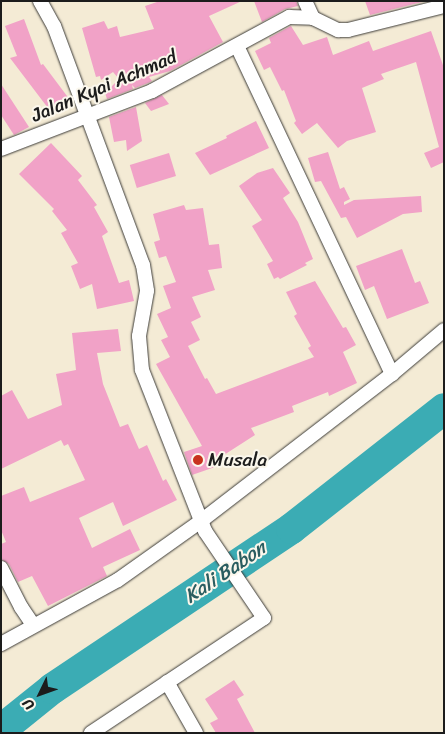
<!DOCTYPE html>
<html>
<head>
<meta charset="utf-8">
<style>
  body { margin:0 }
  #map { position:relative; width:445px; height:734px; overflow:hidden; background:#f4ebd5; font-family:Sriracha,sans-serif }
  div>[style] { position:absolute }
  .river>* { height:31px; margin:-15.5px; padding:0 15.5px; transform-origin:15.5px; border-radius:15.5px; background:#3bacb4 }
  .building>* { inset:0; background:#f1a2c7; transform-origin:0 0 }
  .roads { filter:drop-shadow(0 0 1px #3c3b38) drop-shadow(0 0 1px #3c3b38) }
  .street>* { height:14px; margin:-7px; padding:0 7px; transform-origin:7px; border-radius:7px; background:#fff }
  .dots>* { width:14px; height:14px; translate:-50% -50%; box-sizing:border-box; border:2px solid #fbf7ec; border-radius:50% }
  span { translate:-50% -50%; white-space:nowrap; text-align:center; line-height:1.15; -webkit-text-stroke:4px #fbf7ec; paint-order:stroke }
  .street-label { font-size:19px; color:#1c1c1c }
  .poi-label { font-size:19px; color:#1c1c1c }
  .left { translate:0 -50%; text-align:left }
  .water-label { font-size:20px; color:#2a5d60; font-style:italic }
  .frame { position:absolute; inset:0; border:2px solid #1c1c1c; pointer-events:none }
  .north { position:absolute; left:15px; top:669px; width:50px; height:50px; -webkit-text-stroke:4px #fbf7ec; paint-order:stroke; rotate:228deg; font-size:14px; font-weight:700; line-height:20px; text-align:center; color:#1c1c1c }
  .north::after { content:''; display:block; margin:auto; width:18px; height:22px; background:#1c1c1c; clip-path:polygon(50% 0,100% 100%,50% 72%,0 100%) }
</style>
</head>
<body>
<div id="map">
  <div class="river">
    <i style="left:1px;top:729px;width:65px;rotate:-38.8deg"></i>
    <i style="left:52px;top:688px;width:288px;rotate:-33.8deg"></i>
    <i style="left:291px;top:528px;width:194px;rotate:-38.1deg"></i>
  </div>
  <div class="building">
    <i style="clip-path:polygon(160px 1px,242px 1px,209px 16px,223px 42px,170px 71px,149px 77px,152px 81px,148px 83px,135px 88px,132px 85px,133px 89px,107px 99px,105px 93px,119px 79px,113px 72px,101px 80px,100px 76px,96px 77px,82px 28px,104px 21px,108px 29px,117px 26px,120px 37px,154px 29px,145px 6px)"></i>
    <i style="clip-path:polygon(254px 1px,296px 1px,298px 6px,285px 9px,262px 22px)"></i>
    <i style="clip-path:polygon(365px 1px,422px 1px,422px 2px,370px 15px)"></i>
    <i style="clip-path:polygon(24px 19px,41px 65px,43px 64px,70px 100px,51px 112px,10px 58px,17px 56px,5px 26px)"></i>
    <i style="clip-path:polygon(291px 26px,303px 45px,327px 37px,333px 55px,369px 41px,373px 51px,431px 31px,444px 68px,444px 162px,431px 168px,424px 153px,439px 147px,416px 62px,381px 74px,384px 79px,362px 88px,376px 132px,347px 141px,338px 148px,317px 123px,302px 134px,294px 123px,296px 121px,284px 90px,282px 91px,270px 67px,264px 70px,255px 51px,271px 43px,269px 38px)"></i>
    <i style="clip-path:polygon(1px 84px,29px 127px,14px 135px,1px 115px)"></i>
    <i style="clip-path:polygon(162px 95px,169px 104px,151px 111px,145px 103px)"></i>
    <i style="clip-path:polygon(136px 107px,142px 141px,127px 151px,126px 140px,114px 142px,109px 117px)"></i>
    <i style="clip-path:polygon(256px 121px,269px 148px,210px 175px,195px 153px,227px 138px,226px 136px)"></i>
    <i style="clip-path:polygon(51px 143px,82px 176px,78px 180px,97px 205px,94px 207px,108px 232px,102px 236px,119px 283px,129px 280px,134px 301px,97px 309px,92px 284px,80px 289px,71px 266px,78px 263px,61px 233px,67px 230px,52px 211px,54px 209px,19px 174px)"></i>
    <i style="clip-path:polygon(328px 152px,340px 189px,344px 187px,350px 199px,344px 202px,344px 205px,354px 200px,421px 196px,422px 212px,403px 214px,357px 238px,346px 217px,341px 218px,321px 181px,315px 182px,308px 158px)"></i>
    <i style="left:169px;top:153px;width:24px;height:41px;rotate:73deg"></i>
    <i style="clip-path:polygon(273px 168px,290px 193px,283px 198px,298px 222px,313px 259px,305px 263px,307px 265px,280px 279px,278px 277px,274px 279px,267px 264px,273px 261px,252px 226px,262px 220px,239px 186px,257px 173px)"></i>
    <i style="clip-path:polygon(184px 205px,186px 210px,203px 208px,209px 245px,219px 244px,222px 268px,208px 270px,215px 290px,192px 297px,201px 317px,191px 322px,200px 340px,188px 346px,205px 379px,207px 378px,216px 394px,314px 357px,308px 348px,311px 346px,294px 316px,297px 314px,286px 292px,315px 281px,343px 328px,346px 327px,356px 345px,343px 352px,357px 383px,329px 396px,328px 392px,292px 406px,294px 412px,251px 428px,255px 435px,213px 462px,215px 467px,192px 475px,184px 452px,202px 446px,156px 364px,170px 357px,161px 340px,168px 337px,157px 314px,171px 308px,163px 286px,176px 282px,166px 256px,159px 258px,154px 242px,160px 240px,153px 214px)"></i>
    <i style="clip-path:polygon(402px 249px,415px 283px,420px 281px,429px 303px,387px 319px,374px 286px,365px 290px,356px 266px)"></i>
    <i style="clip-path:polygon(118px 329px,121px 351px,97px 353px,103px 384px,120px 427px,128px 424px,139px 449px,147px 445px,163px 481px,166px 479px,177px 500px,123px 526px,113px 502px,79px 518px,92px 548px,130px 529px,140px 550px,103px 567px,107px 576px,48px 606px,32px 576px,18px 582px,9px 564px,1px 559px,1px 544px,6px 542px,1px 530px,1px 496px,24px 487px,30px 502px,85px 480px,68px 444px,64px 446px,61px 440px,1px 469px,1px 396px,12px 390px,28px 419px,62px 405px,56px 374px,76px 370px,72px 333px)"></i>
    <i style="clip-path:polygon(234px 680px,244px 695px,237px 699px,255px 733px,216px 733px,210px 723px,218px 719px,205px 699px)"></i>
  </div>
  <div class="roads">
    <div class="street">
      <i style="left:40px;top:1px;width:29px;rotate:61deg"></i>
      <i style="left:54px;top:26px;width:255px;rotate:69.6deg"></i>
      <i style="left:143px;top:265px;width:26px;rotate:81deg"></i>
      <i style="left:147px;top:291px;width:46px;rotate:100.1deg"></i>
      <i style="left:139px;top:336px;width:34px;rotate:85deg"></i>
      <i style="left:142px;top:370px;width:173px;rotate:68.6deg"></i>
      <i style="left:205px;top:531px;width:105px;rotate:55.9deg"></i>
      <i style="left:264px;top:618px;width:208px;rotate:146.4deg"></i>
      <i style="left:305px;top:1px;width:19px;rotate:65deg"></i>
      <i style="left:237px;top:46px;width:363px;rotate:64.7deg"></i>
      <i style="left:1px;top:149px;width:162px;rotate:-21deg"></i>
      <i style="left:152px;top:91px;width:156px;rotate:-28.4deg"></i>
      <i style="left:289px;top:17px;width:24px;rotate:2deg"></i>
      <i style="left:313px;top:18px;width:28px;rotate:26deg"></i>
      <i style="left:338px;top:30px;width:10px"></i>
      <i style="left:348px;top:30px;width:99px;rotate:-14deg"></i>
      <i style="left:1px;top:568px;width:44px;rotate:62.9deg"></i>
      <i style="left:21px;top:607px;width:22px;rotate:56deg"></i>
      <i style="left:1px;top:644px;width:133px;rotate:-28.7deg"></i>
      <i style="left:118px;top:580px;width:102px;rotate:-35.4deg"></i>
      <i style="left:201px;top:521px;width:241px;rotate:-37.6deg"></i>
      <i style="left:392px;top:374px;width:68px;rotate:-40.2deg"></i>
      <i style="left:167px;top:682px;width:59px;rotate:60.4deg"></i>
    </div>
  </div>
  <div class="dots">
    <i style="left:198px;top:460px;background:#c8321e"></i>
  </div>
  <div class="street-label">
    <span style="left:104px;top:86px;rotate:-23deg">Jalan Kyai Achmad</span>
  </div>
  <div class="poi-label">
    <span class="left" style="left:208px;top:460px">Musala</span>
  </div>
  <div class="water-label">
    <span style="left:225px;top:572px;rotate:-34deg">Kali Babon</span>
  </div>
  <div class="frame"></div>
  <div class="north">U</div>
</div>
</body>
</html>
